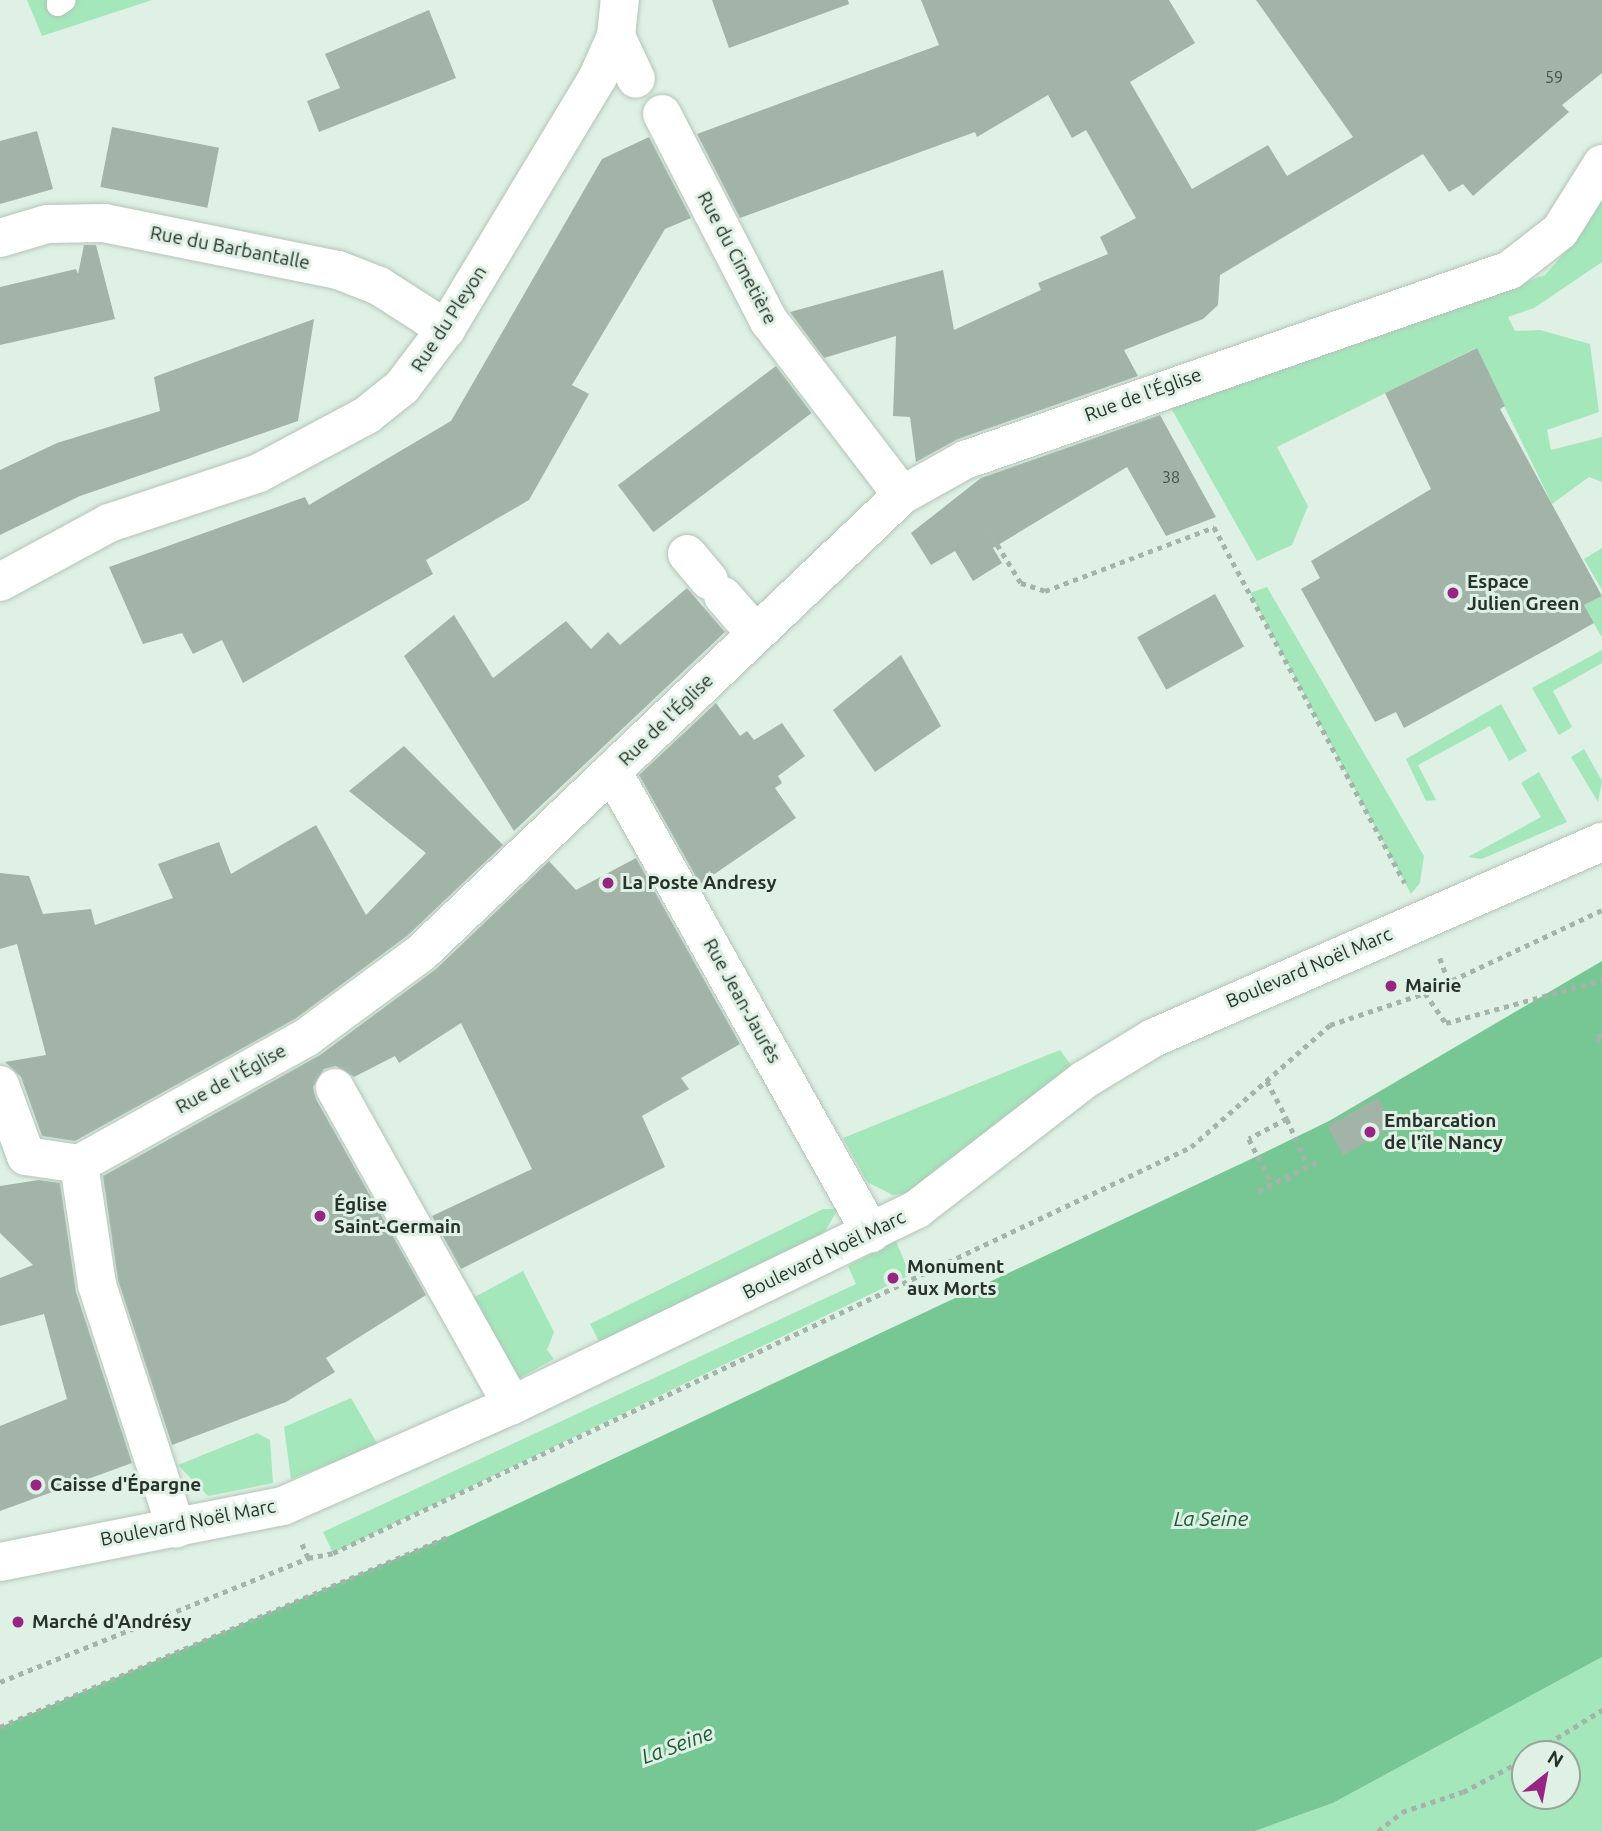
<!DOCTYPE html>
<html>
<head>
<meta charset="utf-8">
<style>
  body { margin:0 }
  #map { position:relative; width:1602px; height:1831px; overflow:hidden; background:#def1e4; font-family:Ubuntu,sans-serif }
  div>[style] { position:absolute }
  .green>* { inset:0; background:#a4e7bb }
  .water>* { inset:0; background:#77c795 }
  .building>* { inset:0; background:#a2b4a8; transform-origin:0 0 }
  .path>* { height:4.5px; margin-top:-2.25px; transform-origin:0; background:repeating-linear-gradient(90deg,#a4b4aa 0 5px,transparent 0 10px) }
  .roads { filter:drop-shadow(0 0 2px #b2c4b8) drop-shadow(0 0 2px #b2c4b8) }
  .lane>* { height:21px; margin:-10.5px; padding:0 10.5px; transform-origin:10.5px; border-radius:10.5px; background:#fff }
  .street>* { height:38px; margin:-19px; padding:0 19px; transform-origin:19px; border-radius:19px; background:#fff }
  .dots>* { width:19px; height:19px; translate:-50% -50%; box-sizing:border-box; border:4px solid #def1e4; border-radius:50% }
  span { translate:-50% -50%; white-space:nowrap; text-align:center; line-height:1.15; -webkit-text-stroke:6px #def1e4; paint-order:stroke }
  .number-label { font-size:16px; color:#47524b }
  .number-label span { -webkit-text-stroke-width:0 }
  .street-label { font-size:19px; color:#29312c }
  .poi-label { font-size:19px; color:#29312c; font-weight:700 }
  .left { translate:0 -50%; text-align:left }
  .water-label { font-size:21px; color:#1e5938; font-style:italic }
  .north { position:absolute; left:1511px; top:1740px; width:70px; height:70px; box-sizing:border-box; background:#def1e4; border:2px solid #96a49a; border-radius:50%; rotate:31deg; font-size:19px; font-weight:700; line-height:28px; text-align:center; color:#29312c }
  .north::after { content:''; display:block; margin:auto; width:24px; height:32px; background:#962584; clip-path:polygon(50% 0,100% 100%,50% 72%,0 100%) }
</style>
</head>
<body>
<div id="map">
  <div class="green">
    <i style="clip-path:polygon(27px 0,152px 0,42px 36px)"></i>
    <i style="clip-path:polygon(1602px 192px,1602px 262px,1534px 308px,1508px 317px,1515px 331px,1540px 330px,1590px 344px,1599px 412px,1547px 430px,1551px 450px,1602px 437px,1602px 482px,1589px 477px,1552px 504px,1476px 348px,1277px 447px,1308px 506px,1292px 545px,1257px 561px,1171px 408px,1545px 275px,1579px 236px)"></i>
    <i style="clip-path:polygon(1602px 548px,1602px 590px,1584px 559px)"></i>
    <i style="clip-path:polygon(1267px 587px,1424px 856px,1420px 883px,1411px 894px,1250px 593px)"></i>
    <i style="clip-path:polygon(1602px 596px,1602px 635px,1601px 636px,1584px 605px)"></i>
    <i style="clip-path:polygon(1602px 650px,1602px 663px,1553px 691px,1572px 727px,1559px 735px,1532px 688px)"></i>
    <i style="clip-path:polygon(1501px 704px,1527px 751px,1509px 761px,1490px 726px,1418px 765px,1436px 800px,1426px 801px,1406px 759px)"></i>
    <i style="clip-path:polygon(1584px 749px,1602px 781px,1598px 802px,1571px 757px)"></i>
    <i style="clip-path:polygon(1539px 772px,1567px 822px,1482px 859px,1468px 857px,1541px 817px,1521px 783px)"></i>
    <i style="clip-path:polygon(1060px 1050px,1074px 1069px,911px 1193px,893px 1195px,867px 1182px,843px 1138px)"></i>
    <i style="clip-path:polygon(823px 1209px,838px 1209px,820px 1240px,601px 1345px,590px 1324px)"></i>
    <i style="clip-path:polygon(896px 1241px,910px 1275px,333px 1553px,323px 1532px,856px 1284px,848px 1266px)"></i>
    <i style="clip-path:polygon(523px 1271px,554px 1332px,547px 1350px,554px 1359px,514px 1381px,467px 1301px)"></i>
    <i style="clip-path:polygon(351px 1398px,378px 1445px,291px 1479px,284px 1427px)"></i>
    <i style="clip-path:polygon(257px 1433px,270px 1440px,273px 1483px,208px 1496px,178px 1465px)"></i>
    <i style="clip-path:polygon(evenodd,1602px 1657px,1602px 1831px,1255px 1831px,1333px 1803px,1602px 1657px,1525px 1754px,1567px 1754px,1567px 1796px,1525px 1796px,1525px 1754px)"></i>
  </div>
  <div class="water">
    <i style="clip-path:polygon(1602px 961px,1602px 1657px,1333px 1803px,1255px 1831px,0 1831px,0 1727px,449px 1536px,1251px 1159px,1329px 1121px)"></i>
  </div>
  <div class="building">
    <i style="clip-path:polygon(712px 0,848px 0,849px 4px,729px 48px)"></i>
    <i style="clip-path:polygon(921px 0,1169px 0,1195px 43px,1130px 82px,1192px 189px,1268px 145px,1287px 176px,1353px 137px,1256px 0,1602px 0,1602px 73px,1562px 105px,1569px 112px,1473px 196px,1463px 184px,1449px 192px,1423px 154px,1220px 275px,1218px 305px,1203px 319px,1124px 350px,1138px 376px,958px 439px,916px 462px,910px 417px,893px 416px,896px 336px,824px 358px,790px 312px,943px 270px,954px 330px,1041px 290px,1038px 283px,1108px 254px,1100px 237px,1136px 218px,1086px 130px,1072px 138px,1048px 95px,977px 137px,975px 132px,740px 218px,697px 134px,939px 45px)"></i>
    <i style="clip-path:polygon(429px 10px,456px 78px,319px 132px,307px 101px,340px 88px,325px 54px)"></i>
    <i style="left:112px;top:127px;width:109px;height:61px;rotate:11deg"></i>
    <i style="clip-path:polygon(37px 131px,53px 189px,0 204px,0 141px)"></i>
    <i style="clip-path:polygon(649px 137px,691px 218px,665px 229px,572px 385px,589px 394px,529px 500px,426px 560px,433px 574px,243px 683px,222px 640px,193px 654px,182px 633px,143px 644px,109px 567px,305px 497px,309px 505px,451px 421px,602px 159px)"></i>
    <i style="clip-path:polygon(84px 245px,96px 245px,115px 319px,0 345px,0 287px,76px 269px,78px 274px)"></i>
    <i style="clip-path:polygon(314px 319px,298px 421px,80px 496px,0 535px,0 470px,57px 443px,160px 411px,154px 377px)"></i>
    <i style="clip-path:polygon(1477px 348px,1505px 406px,1500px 409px,1602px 596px,1584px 605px,1594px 623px,1557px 644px,1404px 728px,1396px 712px,1375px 722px,1301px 589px,1320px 578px,1311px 561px,1431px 489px,1385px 393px)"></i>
    <i style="left:776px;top:366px;width:59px;height:198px;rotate:53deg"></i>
    <i style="clip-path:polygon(1160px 415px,1216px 517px,1166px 536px,1127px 467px,993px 548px,1002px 563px,973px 581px,955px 551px,931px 565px,911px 533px,981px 478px)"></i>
    <i style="clip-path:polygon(687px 588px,725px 632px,514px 831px,404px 656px,454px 615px,493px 678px,566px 621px,591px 649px,608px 632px,620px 645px)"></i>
    <i style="left:1215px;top:594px;width:60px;height:89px;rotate:61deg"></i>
    <i style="clip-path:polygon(901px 655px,941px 726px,875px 772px,833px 710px)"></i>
    <i style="clip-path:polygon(716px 703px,740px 736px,747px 731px,754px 740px,782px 723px,805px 756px,778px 776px,782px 783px,775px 788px,796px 818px,700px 884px,639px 775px)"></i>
    <i style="clip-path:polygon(404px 746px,503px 845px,407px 936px,295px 1019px,75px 1141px,42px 1136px,21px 1077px,5px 1062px,46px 1055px,17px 944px,0 949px,0 873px,29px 876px,43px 914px,91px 909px,95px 925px,173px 898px,158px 864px,219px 842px,231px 874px,316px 825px,366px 915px,426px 853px,349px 791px)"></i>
    <i style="clip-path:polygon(636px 858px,740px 1044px,681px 1078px,689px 1089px,642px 1116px,665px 1167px,461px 1269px,432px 1216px,532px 1169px,461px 1023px,399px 1063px,395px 1056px,354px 1077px,336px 1066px,324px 1069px,313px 1087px,316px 1099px,426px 1295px,326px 1358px,335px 1372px,286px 1402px,172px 1445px,118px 1280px,103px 1176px,320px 1055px,436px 969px,549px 861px,576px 890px)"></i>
    <i style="left:1378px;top:1098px;width:33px;height:58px;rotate:61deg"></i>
    <i style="clip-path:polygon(39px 1180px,60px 1183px,76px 1292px,132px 1463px,0 1511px,0 1426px,67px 1399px,44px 1314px,0 1326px,0 1278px,33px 1265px,0 1233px,0 1186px)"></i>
  </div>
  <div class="path">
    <i style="left:971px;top:502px;width:95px;rotate:58.3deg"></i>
    <i style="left:1021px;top:583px;width:25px;rotate:18deg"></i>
    <i style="left:1045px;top:591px;width:181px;rotate:-20.7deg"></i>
    <i style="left:1214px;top:527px;width:404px;rotate:61.8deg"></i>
    <i style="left:1440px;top:958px;width:23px;rotate:70deg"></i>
    <i style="left:1425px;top:993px;width:37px;rotate:55deg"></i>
    <i style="left:1446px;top:1023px;width:162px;rotate:-15.4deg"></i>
    <i style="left:1602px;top:1035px;width:6px;rotate:149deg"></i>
    <i style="left:1597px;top:1038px;width:8px;rotate:50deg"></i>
    <i style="left:1267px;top:1081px;width:43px;rotate:62.2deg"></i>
    <i style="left:1287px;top:1119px;width:43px;rotate:152.2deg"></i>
    <i style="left:1249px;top:1139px;width:51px;rotate:62.9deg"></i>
    <i style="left:1287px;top:1119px;width:51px;rotate:65.9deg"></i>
    <i style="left:1288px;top:1176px;width:8px;rotate:67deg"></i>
    <i style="left:1258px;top:1191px;width:68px;rotate:-26.2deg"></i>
    <i style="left:308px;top:1558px;width:25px;rotate:-11deg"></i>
    <i style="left:333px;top:1553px;width:949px;rotate:-25.32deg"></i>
    <i style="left:1191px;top:1147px;width:185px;rotate:-41.3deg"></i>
    <i style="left:1330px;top:1025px;width:100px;rotate:-18.6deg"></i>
    <i style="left:1425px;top:993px;width:195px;rotate:-25.1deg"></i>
    <i style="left:0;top:1682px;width:332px;rotate:-21.9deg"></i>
    <i style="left:308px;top:1558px;width:17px;rotate:-114deg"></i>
    <i style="left:0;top:1727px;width:488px;rotate:-23deg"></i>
    <i style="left:1531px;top:1754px;width:84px;rotate:-31.8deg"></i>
    <i style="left:1378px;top:1831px;width:31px;rotate:-38deg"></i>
    <i style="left:1402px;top:1812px;width:64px;rotate:-18.2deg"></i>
    <i style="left:1463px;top:1792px;width:70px;rotate:-28deg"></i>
  </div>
  <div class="roads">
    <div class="lane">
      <i style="left:57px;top:0;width:5px;rotate:90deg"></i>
      <i style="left:57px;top:5px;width:9px;rotate:-32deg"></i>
    </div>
    <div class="street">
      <i style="left:616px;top:36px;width:47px;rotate:65.1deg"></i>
      <i style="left:662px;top:114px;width:233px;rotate:62.7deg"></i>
      <i style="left:769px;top:321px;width:219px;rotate:52.6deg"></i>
      <i style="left:0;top:238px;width:49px;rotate:-16.6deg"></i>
      <i style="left:47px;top:224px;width:57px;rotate:-1deg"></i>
      <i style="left:104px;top:223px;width:239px;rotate:11.4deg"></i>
      <i style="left:338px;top:270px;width:44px;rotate:21.3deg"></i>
      <i style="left:379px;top:286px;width:80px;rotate:32.7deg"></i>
      <i style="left:687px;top:554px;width:34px;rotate:50deg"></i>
      <i style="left:0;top:582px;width:124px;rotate:-28.4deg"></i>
      <i style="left:109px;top:523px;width:158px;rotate:-18.4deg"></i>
      <i style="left:259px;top:473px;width:123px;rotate:-28.2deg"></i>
      <i style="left:367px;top:415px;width:45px;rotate:-38.7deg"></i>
      <i style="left:402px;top:387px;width:73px;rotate:-52.8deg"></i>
      <i style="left:446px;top:329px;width:294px;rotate:-58.9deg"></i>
      <i style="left:598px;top:77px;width:45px;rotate:-66.3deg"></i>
      <i style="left:616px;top:36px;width:36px;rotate:-84deg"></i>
      <i style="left:723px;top:596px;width:50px;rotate:49deg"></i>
      <i style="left:612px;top:771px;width:530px;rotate:60.72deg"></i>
      <i style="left:0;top:1085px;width:76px;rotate:69.9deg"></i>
      <i style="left:26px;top:1156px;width:54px;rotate:8.6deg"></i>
      <i style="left:79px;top:1164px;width:261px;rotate:-29.1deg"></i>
      <i style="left:307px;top:1037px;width:142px;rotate:-36.4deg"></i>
      <i style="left:421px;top:953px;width:664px;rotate:-43.6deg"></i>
      <i style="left:902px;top:495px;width:72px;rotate:-29.1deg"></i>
      <i style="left:965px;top:460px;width:577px;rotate:-19.22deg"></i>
      <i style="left:1510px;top:270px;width:63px;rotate:-38deg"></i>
      <i style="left:1560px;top:231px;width:79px;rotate:-57.9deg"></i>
      <i style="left:335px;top:1088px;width:363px;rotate:60.8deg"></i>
      <i style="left:79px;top:1164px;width:122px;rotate:81.5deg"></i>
      <i style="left:97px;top:1285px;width:256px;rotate:72deg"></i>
      <i style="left:0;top:1562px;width:288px;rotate:-11.2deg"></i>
      <i style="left:283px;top:1506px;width:250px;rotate:-23.8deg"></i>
      <i style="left:512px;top:1405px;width:450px;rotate:-25.8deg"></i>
      <i style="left:917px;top:1209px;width:211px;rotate:-37.7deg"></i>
      <i style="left:1084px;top:1080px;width:81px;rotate:-31.3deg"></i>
      <i style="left:1153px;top:1038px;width:490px;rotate:-23.6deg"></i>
    </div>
  </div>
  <div class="dots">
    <i style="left:1453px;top:593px;background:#962584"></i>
    <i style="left:608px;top:883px;background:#962584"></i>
    <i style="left:1391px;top:986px;background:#962584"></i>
    <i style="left:1370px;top:1132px;background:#962584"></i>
    <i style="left:320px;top:1216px;background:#962584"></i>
    <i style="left:893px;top:1278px;background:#962584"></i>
    <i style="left:36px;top:1485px;background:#962584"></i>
    <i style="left:18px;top:1622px;background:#962584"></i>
  </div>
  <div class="number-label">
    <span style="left:1554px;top:77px">59</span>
    <span style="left:1171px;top:477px">38</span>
  </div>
  <div class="street-label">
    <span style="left:230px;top:248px;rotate:11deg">Rue du Barbantalle</span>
    <span style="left:737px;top:258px;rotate:62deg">Rue du Cimetière</span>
    <span style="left:449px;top:319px;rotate:-57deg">Rue du Pleyon</span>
    <span style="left:1143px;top:395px;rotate:-20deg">Rue de l'Église</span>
    <span style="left:666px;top:720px;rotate:-44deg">Rue de l'Église</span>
    <span style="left:1309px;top:968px;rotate:-23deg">Boulevard Noël Marc</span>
    <span style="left:742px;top:1001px;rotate:61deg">Rue Jean-Jaurès</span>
    <span style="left:231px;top:1079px;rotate:-29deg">Rue de l'Église</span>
    <span style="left:824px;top:1255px;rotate:-26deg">Boulevard Noël Marc</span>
    <span style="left:188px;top:1523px;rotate:-11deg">Boulevard Noël Marc</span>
  </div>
  <div class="poi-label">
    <span class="left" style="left:1467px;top:593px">Espace<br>Julien Green</span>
    <span class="left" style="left:622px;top:883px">La Poste Andresy</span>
    <span class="left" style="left:1405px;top:986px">Mairie</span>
    <span class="left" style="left:1384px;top:1132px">Embarcation<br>de l'île Nancy</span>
    <span class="left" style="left:334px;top:1216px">Église<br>Saint-Germain</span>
    <span class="left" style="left:907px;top:1278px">Monument<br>aux Morts</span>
    <span class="left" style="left:50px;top:1485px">Caisse d'Épargne</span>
    <span class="left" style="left:32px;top:1622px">Marché d'Andrésy</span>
  </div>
  <div class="water-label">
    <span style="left:1211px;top:1518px">La Seine</span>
    <span style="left:677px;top:1744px;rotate:-20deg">La Seine</span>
  </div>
  <div class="north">N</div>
</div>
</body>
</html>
